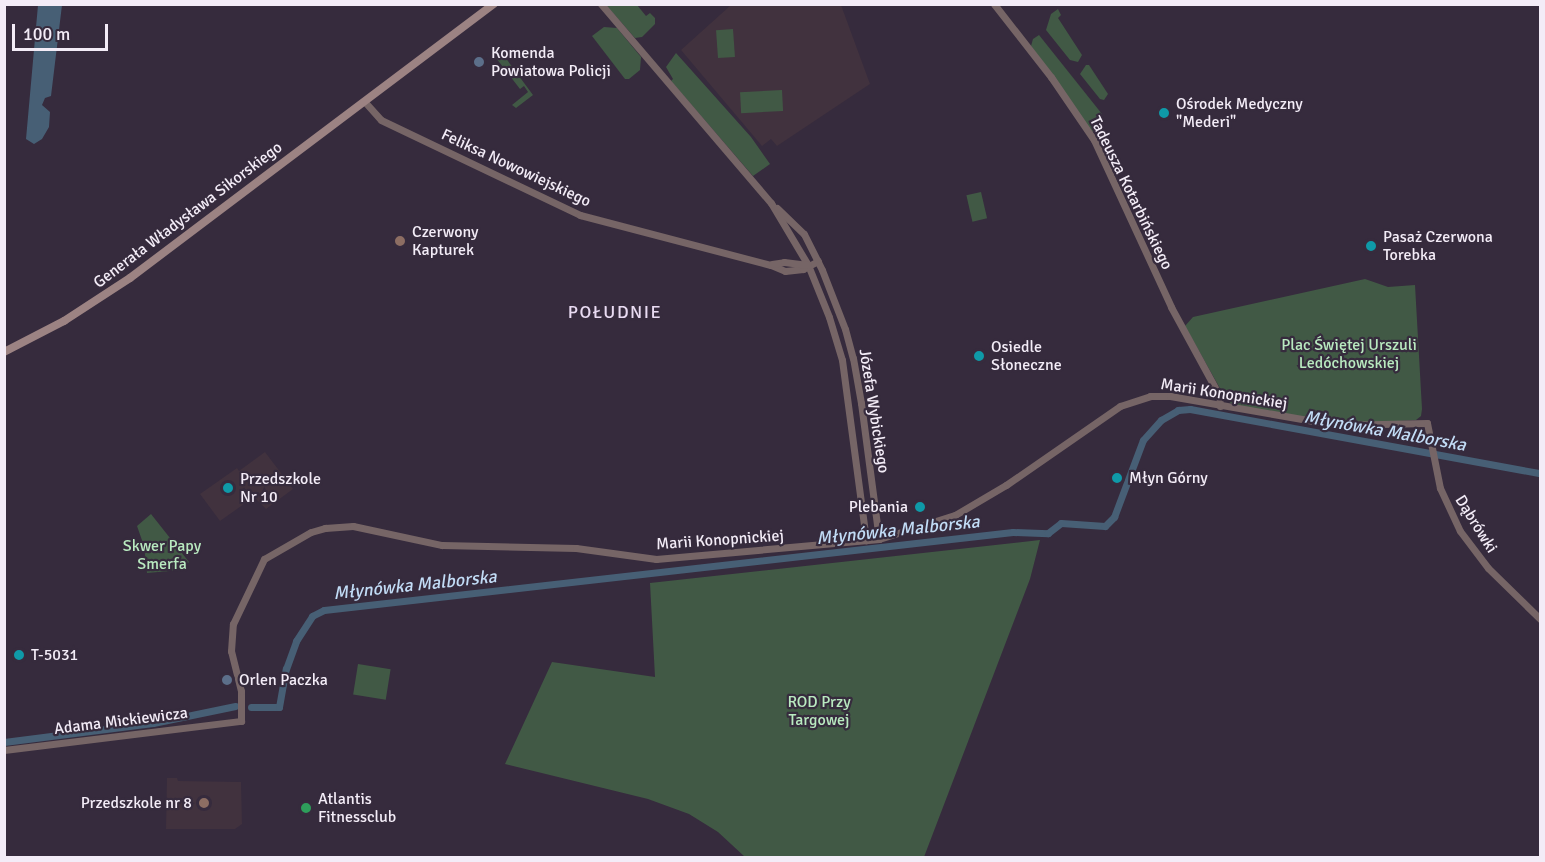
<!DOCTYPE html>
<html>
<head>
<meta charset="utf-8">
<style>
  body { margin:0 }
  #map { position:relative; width:1545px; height:862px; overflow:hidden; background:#362b3d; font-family:Signika,sans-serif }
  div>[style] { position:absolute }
  .education>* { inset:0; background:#41323e }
  .green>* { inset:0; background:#415945; transform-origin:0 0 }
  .water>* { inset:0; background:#475f75 }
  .canal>* { height:7px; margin:-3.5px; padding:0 3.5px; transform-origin:3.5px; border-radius:3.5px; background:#475f75 }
  .tertiary>* { height:7px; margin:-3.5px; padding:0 3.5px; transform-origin:3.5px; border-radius:3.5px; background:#766566 }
  .secondary>* { height:8px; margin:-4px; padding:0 4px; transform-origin:4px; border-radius:4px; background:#9c8383 }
  .dots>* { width:16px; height:16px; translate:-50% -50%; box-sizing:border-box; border:3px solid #362b3d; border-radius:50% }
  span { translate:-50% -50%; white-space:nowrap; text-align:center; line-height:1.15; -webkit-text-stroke:4.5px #362b3d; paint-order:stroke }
  .poi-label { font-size:16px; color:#f3ecf7 }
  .left { translate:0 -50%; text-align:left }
  .right { translate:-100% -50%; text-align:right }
  .street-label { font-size:16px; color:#f3ecf7 }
  .park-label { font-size:16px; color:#b9eac0 }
  .neighbourhood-label { font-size:18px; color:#e9dbf2; letter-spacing:1.5px }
  .water-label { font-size:18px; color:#c2dcf6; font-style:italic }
  .frame { position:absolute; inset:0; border:6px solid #f3ecf7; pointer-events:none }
  .scale { position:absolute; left:12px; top:24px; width:96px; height:27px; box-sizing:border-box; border:3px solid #f3ecf7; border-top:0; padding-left:8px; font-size:18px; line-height:21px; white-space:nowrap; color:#f3ecf7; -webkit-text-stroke:4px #362b3d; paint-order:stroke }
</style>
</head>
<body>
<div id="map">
  <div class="education">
    <i style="clip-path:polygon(731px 5px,841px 5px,870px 84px,777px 146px,771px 139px,762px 146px,681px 50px)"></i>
    <i style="clip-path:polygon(265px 452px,293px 489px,266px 509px,254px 497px,220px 521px,200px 494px,237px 468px,239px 471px)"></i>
    <i style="clip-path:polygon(167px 778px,177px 778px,178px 781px,241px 782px,242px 824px,235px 829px,166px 829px)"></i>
  </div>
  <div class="green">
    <i style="clip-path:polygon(606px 5px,637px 5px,646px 16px,650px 13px,655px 18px,655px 24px,642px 37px,635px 38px)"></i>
    <i style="clip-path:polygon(1058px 9px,1061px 15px,1058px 18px,1082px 55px,1078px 62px,1070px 60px,1046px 30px,1051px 14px)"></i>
    <i style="clip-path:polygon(604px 27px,617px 28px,641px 57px,640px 70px,629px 79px,625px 79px,592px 36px)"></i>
    <i style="left:733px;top:29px;width:28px;height:17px;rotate:86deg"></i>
    <i style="clip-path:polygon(1039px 35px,1102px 114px,1099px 133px,1091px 131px,1031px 46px,1033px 39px)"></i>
    <i style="clip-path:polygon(502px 53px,533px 95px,516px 108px,512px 105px,528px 92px,524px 86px,520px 89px,496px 58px)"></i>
    <i style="clip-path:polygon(676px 53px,751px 137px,770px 164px,753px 176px,671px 81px,673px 79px,666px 67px)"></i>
    <i style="clip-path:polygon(1086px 65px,1089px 65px,1108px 94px,1104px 100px,1100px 99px,1080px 74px)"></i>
    <i style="left:782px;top:90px;width:21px;height:42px;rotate:87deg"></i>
    <i style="left:981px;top:192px;width:27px;height:15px;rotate:77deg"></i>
    <i style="clip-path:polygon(1365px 279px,1388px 287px,1415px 285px,1422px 409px,1421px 416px,1416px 420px,1347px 424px,1233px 405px,1226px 399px,1185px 326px,1193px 317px)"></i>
    <i style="clip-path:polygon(151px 514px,189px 562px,181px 570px,147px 573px,144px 546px,137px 526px)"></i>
    <i style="clip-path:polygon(1040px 540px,1030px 579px,924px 857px,745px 857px,718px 832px,689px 814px,648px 799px,505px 764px,552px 662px,655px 677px,650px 583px)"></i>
    <i style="left:358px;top:664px;width:33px;height:31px;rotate:9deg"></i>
  </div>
  <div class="water">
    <i style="clip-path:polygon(38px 5px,62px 5px,51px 96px,45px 98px,42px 105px,50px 112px,49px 127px,42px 139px,34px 144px,26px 139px)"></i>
  </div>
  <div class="canal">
    <i style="left:251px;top:707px;width:28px"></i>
    <i style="left:279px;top:707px;width:39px;rotate:-80deg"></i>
    <i style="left:286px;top:669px;width:30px;rotate:-70deg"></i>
    <i style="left:296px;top:641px;width:30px;rotate:-57deg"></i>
    <i style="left:312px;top:616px;width:13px;rotate:-27deg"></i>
    <i style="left:324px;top:610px;width:693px;rotate:-6.46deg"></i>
    <i style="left:1013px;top:532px;width:35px;rotate:2deg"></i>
    <i style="left:1048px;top:533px;width:16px;rotate:-38deg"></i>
    <i style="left:1061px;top:523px;width:44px;rotate:3.9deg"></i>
    <i style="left:1105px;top:526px;width:13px;rotate:-45deg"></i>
    <i style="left:1114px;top:517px;width:82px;rotate:-69.4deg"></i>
    <i style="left:1143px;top:440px;width:27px;rotate:-48deg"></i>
    <i style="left:1161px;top:420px;width:20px;rotate:-30deg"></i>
    <i style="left:1178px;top:410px;width:12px;rotate:-5deg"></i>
    <i style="left:1190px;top:409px;width:356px;rotate:10.4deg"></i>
    <i style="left:4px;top:742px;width:150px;rotate:-7.3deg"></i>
    <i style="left:153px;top:723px;width:84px;rotate:-11.7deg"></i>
  </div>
  <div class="tertiary">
    <i style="left:601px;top:4px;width:262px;rotate:49.5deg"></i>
    <i style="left:771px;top:203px;width:72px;rotate:59.2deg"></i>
    <i style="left:808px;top:265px;width:56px;rotate:68deg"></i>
    <i style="left:829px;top:317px;width:45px;rotate:73.2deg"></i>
    <i style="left:842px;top:360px;width:182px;rotate:82.4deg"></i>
    <i style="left:994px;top:4px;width:93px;rotate:52deg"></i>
    <i style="left:1051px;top:77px;width:76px;rotate:55.7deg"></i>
    <i style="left:1094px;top:140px;width:184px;rotate:65.2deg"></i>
    <i style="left:1171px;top:307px;width:100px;rotate:61.4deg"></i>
    <i style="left:1219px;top:395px;width:11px;rotate:85deg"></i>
    <i style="left:364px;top:101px;width:25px;rotate:48deg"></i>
    <i style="left:381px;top:120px;width:221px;rotate:25.5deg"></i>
    <i style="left:580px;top:215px;width:197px;rotate:14.7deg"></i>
    <i style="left:771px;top:265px;width:15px;rotate:23deg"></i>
    <i style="left:785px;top:271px;width:18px;rotate:-6deg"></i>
    <i style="left:803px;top:269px;width:17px;rotate:-28deg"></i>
    <i style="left:777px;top:208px;width:37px;rotate:44deg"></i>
    <i style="left:804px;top:234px;width:40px;rotate:63.4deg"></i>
    <i style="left:822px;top:270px;width:63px;rotate:68.7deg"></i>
    <i style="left:845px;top:329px;width:30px;rotate:75deg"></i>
    <i style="left:853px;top:358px;width:46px;rotate:79.9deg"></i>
    <i style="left:861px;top:403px;width:137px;rotate:82.5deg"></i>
    <i style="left:772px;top:264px;width:12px;rotate:-9deg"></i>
    <i style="left:784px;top:262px;width:24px;rotate:7deg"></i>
    <i style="left:4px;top:750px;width:239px;rotate:-7deg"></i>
    <i style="left:241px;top:721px;width:30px;rotate:-90deg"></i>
    <i style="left:241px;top:691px;width:41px;rotate:-104deg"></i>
    <i style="left:231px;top:651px;width:27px;rotate:-86deg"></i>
    <i style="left:233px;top:624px;width:72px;rotate:-64.5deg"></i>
    <i style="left:264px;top:559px;width:54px;rotate:-29.9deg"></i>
    <i style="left:311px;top:532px;width:15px;rotate:-16deg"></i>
    <i style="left:325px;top:528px;width:28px;rotate:-4deg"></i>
    <i style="left:353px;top:526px;width:91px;rotate:12.1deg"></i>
    <i style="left:442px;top:545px;width:134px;rotate:1.3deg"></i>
    <i style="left:576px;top:548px;width:81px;rotate:7.8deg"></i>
    <i style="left:656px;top:559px;width:224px;rotate:-5.1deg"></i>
    <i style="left:879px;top:539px;width:80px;rotate:-17.5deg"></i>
    <i style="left:955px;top:515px;width:59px;rotate:-30.5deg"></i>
    <i style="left:1006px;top:485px;width:139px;rotate:-34.7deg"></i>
    <i style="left:1120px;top:406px;width:32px;rotate:-18deg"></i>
    <i style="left:1150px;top:396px;width:20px"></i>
    <i style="left:1170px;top:396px;width:169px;rotate:9.9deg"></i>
    <i style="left:1336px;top:425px;width:91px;rotate:-1.3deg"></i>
    <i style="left:1427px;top:423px;width:66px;rotate:78.7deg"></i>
    <i style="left:1440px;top:488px;width:47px;rotate:65.1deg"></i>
    <i style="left:1460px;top:531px;width:46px;rotate:52.9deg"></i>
    <i style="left:1488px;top:568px;width:73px;rotate:44.4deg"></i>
  </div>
  <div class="secondary">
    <i style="left:4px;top:352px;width:68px;rotate:-27.3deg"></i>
    <i style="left:64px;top:321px;width:79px;rotate:-33.1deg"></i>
    <i style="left:130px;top:278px;width:456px;rotate:-37deg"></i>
  </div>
  <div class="dots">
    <i style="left:479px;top:62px;background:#5c6f8a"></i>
    <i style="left:1164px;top:113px;background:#0f9aa8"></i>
    <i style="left:400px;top:241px;background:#8d6e63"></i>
    <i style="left:1371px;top:246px;background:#0f9aa8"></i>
    <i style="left:979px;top:356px;background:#0f9aa8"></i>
    <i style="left:1117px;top:478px;background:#0f9aa8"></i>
    <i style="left:228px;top:488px;background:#0f9aa8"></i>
    <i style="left:920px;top:507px;background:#0f9aa8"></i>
    <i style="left:19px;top:655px;background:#0f9aa8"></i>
    <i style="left:227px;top:680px;background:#5c6f8a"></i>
    <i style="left:204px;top:803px;background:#8d6e63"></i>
    <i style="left:306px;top:808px;background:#2e9e5b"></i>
  </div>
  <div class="poi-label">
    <span class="left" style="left:491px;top:62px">Komenda<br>Powiatowa Policji</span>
    <span class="left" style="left:1176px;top:113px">Ośrodek Medyczny<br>"Mederi"</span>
    <span class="left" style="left:412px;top:241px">Czerwony<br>Kapturek</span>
    <span class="left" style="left:1383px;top:246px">Pasaż Czerwona<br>Torebka</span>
    <span class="left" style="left:991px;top:356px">Osiedle<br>Słoneczne</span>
    <span class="left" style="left:1129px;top:478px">Młyn Górny</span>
    <span class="left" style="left:240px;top:488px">Przedszkole<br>Nr 10</span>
    <span class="right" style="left:908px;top:507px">Plebania</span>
    <span class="left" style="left:31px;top:655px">T-5031</span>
    <span class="left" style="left:239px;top:680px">Orlen Paczka</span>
    <span class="left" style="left:318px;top:808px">Atlantis<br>Fitnessclub</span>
    <span class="right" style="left:192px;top:803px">Przedszkole nr 8</span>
  </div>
  <div class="street-label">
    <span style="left:516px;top:168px;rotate:25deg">Feliksa Nowowiejskiego</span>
    <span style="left:1131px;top:193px;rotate:64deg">Tadeusza Kotarbińskiego</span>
    <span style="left:188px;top:215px;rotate:-37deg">Generała Władysława Sikorskiego</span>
    <span style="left:1224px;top:394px;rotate:9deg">Marii Konopnickiej</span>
    <span style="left:874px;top:411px;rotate:81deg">Józefa Wybickiego</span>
    <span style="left:1476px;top:524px;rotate:58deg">Dąbrówki</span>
    <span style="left:720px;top:540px;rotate:-4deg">Marii Konopnickiej</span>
    <span style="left:121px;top:721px;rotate:-7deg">Adama Mickiewicza</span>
  </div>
  <div class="park-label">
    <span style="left:1349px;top:354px">Plac Świętej Urszuli<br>Ledóchowskiej</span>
    <span style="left:162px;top:555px">Skwer Papy<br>Smerfa</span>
    <span style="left:819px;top:711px">ROD Przy<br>Targowej</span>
  </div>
  <div class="neighbourhood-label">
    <span style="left:615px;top:312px">POŁUDNIE</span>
  </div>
  <div class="water-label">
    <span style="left:1385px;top:431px;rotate:10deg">Młynówka Malborska</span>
    <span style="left:898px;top:530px;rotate:-6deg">Młynówka Malborska</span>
    <span style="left:415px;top:585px;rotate:-6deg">Młynówka Malborska</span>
  </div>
  <div class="frame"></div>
  <div class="scale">100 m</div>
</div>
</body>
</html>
